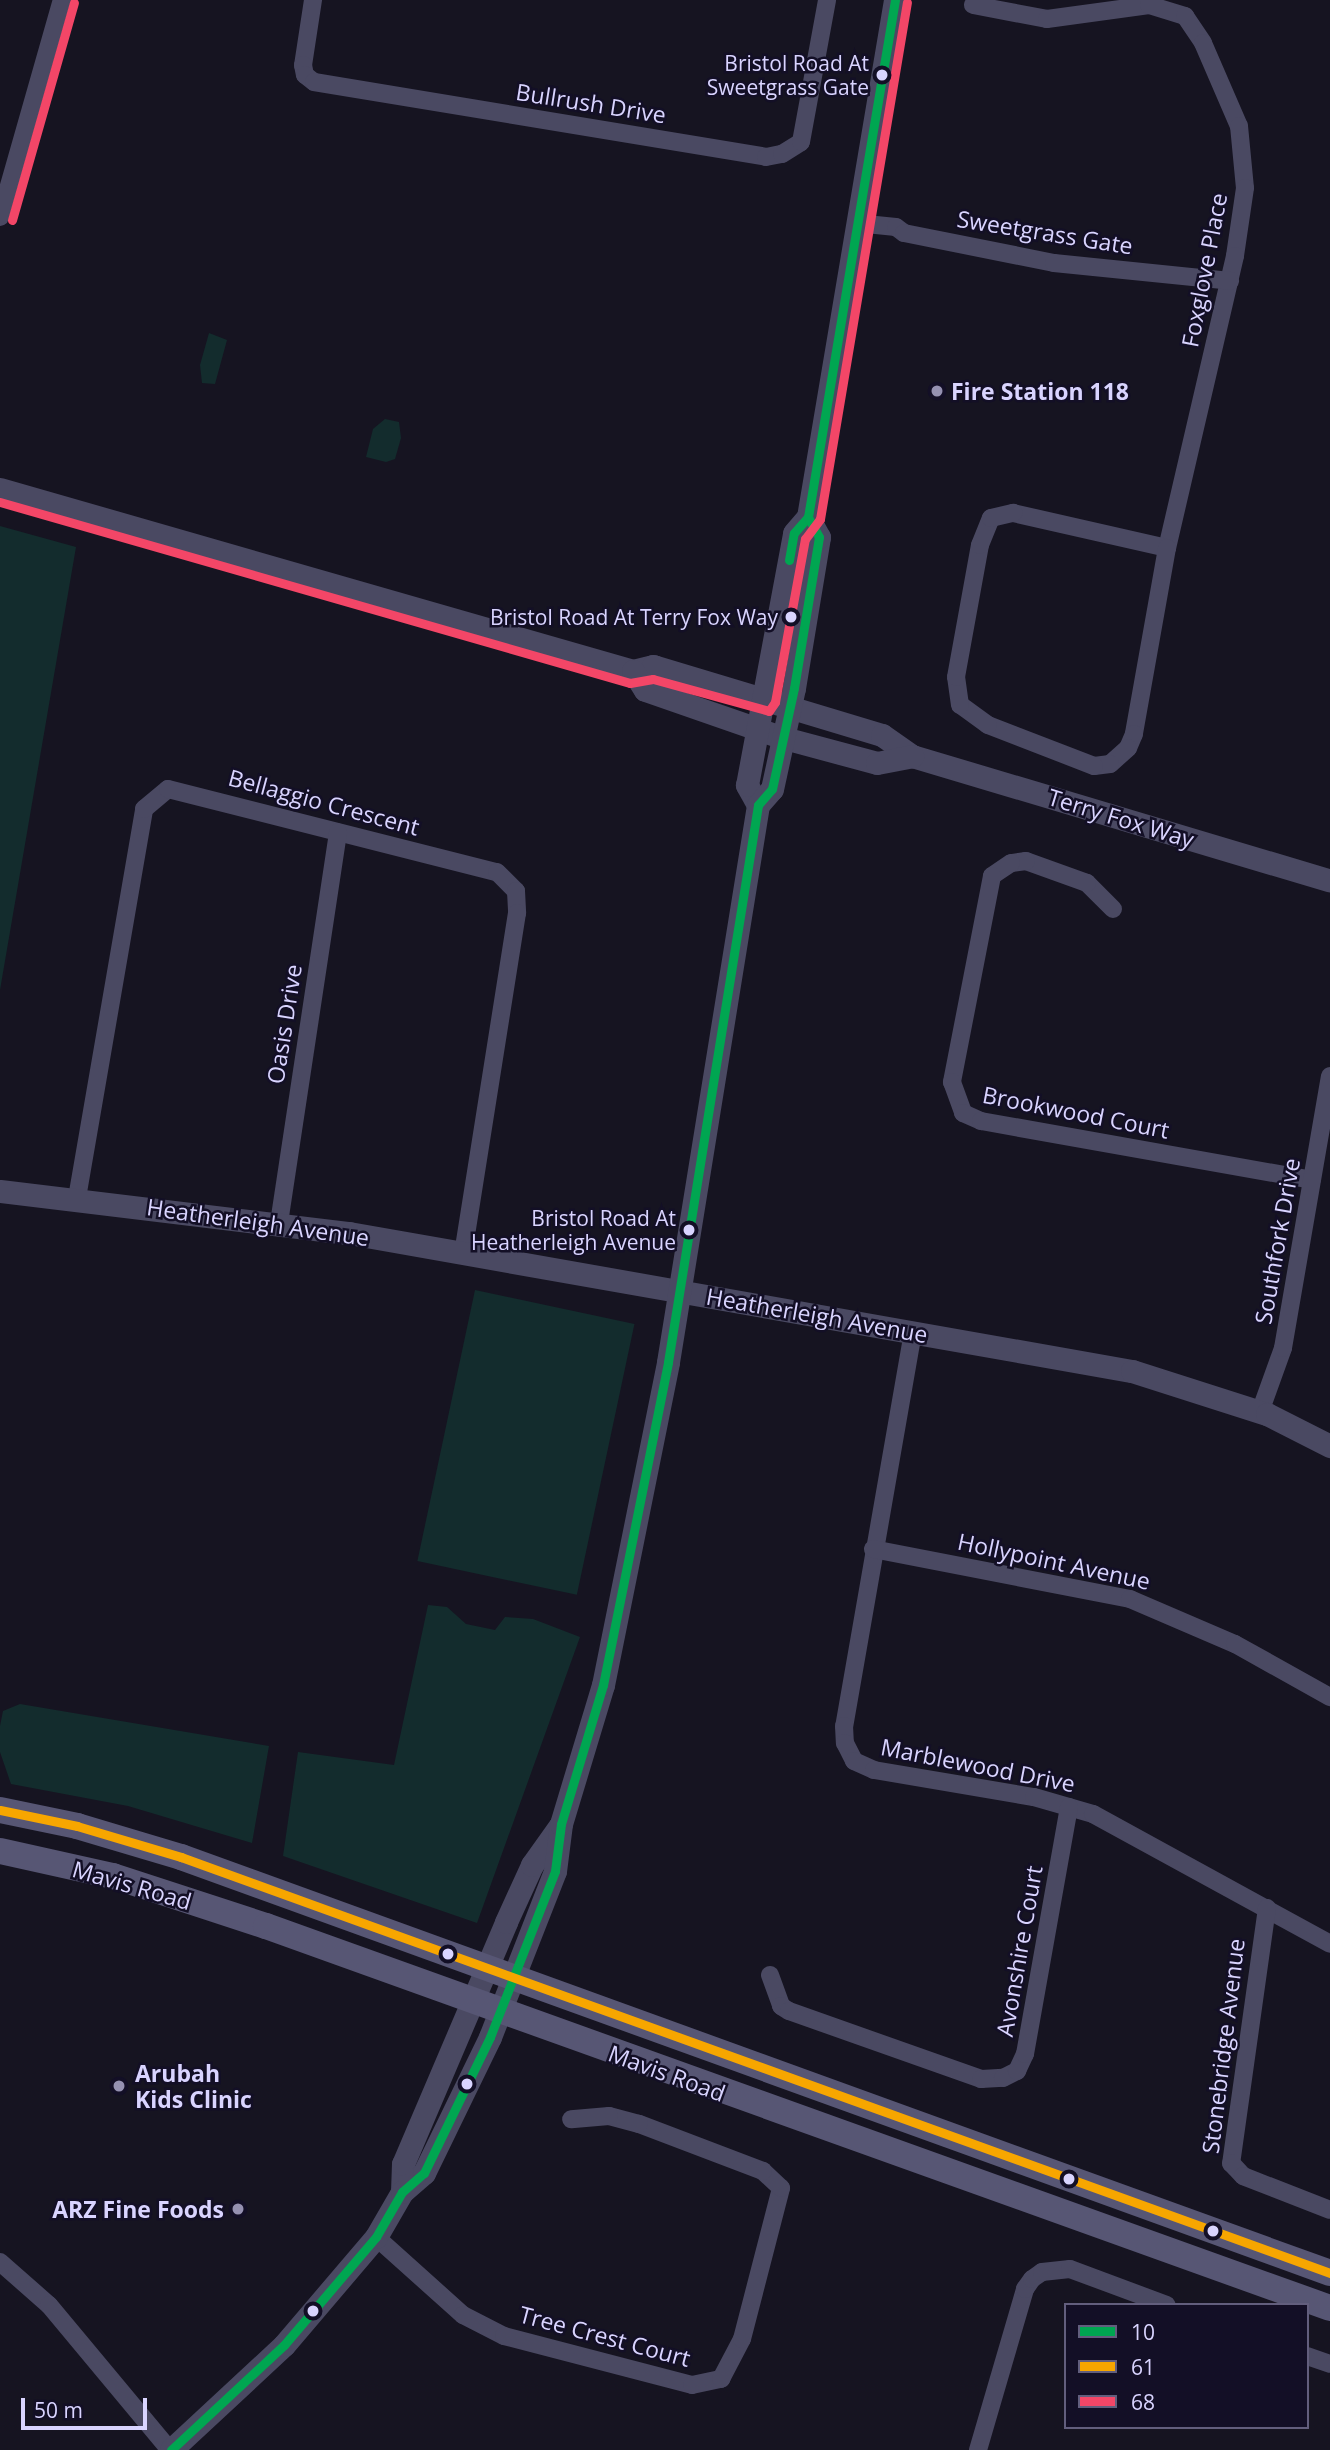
<!DOCTYPE html>
<html>
<head>
<meta charset="utf-8">
<style>
  body { margin:0 }
  #map { position:relative; width:1330px; height:2450px; overflow:hidden; background:#161421; font-family:"Open Sans",sans-serif }
  div>[style] { position:absolute }
  .green>* { inset:0; background:#132c2d; transform-origin:0 0 }
  .minor>* { height:18px; margin:-9px; padding:0 9px; transform-origin:9px; border-radius:9px; background:#4a4962 }
  .tertiary>* { height:23px; margin:-11.5px; padding:0 11.5px; transform-origin:11.5px; border-radius:11.5px; background:#4a4962 }
  .secondary>* { height:26px; margin:-13px; padding:0 13px; transform-origin:13px; border-radius:13px; background:#575674 }
  .bus-1>* { height:9px; margin:-4.5px; padding:0 4.5px; transform-origin:4.5px; border-radius:4.5px; background:#00a651 }
  .bus-2>* { height:9px; margin:-4.5px; padding:0 4.5px; transform-origin:4.5px; border-radius:4.5px; background:#f7a600 }
  .bus-3>* { height:9px; margin:-4.5px; padding:0 4.5px; transform-origin:4.5px; border-radius:4.5px; background:#f34667 }
  .dots>* { width:19px; height:19px; translate:-50% -50%; box-sizing:border-box; border:4px solid #130f26; border-radius:50% }
  span { translate:-50% -50%; white-space:nowrap; text-align:center; line-height:1.15; -webkit-text-stroke:5px #130f26; paint-order:stroke }
  .bus-label { font-size:21px; color:#d9d4ff }
  .right { translate:-100% -50%; text-align:right }
  .street-label { font-size:23px; color:#d9d4ff }
  .poi-label { font-size:23px; color:#d9d4ff; font-weight:700 }
  .left { translate:0 -50%; text-align:left }
  .legend { position:absolute; left:1064px; top:2303px; width:245px; height:126px; box-sizing:border-box; background:#130f26; border:2px solid #625e7d; margin:0; padding:9px 12px; list-style:none; font-size:21px; color:#d9d4ff }
  .legend li { display:flex; align-items:center; gap:14px; height:35px }
  .legend b { width:35px; border:2px solid #625e7d }
  .scale { position:absolute; left:21px; top:2398px; width:126px; height:32px; box-sizing:border-box; border:4px solid #d9d4ff; border-top:0; padding-left:9px; font-size:21px; line-height:24px; white-space:nowrap; color:#d9d4ff; -webkit-text-stroke:5px #130f26; paint-order:stroke }
</style>
</head>
<body>
<div id="map">
  <div class="green">
    <i style="clip-path:polygon(209px 333px,227px 340px,215px 384px,202px 383px,200px 365px)"></i>
    <i style="clip-path:polygon(385px 419px,399px 422px,401px 438px,395px 459px,386px 462px,366px 457px,373px 429px)"></i>
    <i style="clip-path:polygon(0 526px,76px 547px,0 990px)"></i>
    <i style="left:475px;top:1290px;width:163px;height:277px;rotate:12deg"></i>
    <i style="clip-path:polygon(428px 1605px,447px 1607px,466px 1624px,495px 1630px,505px 1617px,533px 1619px,580px 1637px,477px 1923px,283px 1856px,298px 1752px,394px 1765px)"></i>
    <i style="clip-path:polygon(20px 1704px,269px 1746px,252px 1843px,128px 1806px,11px 1784px,0 1752px,0 1726px,3px 1711px)"></i>
  </div>
  <div class="minor">
    <i style="left:313px;top:0;width:66px;rotate:98.7deg"></i>
    <i style="left:303px;top:65px;width:10px;rotate:79deg"></i>
    <i style="left:305px;top:75px;width:11px;rotate:38deg"></i>
    <i style="left:314px;top:82px;width:458px;rotate:9.4deg"></i>
    <i style="left:766px;top:157px;width:16px;rotate:-11deg"></i>
    <i style="left:782px;top:154px;width:22px;rotate:-32deg"></i>
    <i style="left:801px;top:142px;width:144px;rotate:-79.6deg"></i>
    <i style="left:973px;top:5px;width:75px;rotate:10.7deg"></i>
    <i style="left:1047px;top:19px;width:103px;rotate:-7.8deg"></i>
    <i style="left:1149px;top:5px;width:38px;rotate:17deg"></i>
    <i style="left:1185px;top:16px;width:32px;rotate:56deg"></i>
    <i style="left:1203px;top:43px;width:90px;rotate:66.6deg"></i>
    <i style="left:1239px;top:126px;width:62px;rotate:84.5deg"></i>
    <i style="left:1245px;top:188px;width:69px;rotate:98.4deg"></i>
    <i style="left:1235px;top:256px;width:300px;rotate:103.1deg"></i>
    <i style="left:0;top:217px;width:226px;rotate:-74.1deg"></i>
    <i style="left:856px;top:223px;width:40px;rotate:5.7deg"></i>
    <i style="left:896px;top:227px;width:10px;rotate:37deg"></i>
    <i style="left:904px;top:233px;width:153px;rotate:11.3deg"></i>
    <i style="left:1054px;top:263px;width:177px;rotate:5.8deg"></i>
    <i style="left:1013px;top:513px;width:158px;rotate:12.8deg"></i>
    <i style="left:1167px;top:548px;width:189px;rotate:100.1deg"></i>
    <i style="left:1134px;top:734px;width:15px;rotate:113deg"></i>
    <i style="left:1128px;top:748px;width:24px;rotate:138deg"></i>
    <i style="left:1110px;top:764px;width:16px;rotate:173deg"></i>
    <i style="left:1094px;top:766px;width:114px;rotate:-158.9deg"></i>
    <i style="left:988px;top:725px;width:34px;rotate:-144deg"></i>
    <i style="left:960px;top:705px;width:28px;rotate:-98deg"></i>
    <i style="left:956px;top:677px;width:134px;rotate:-79.7deg"></i>
    <i style="left:980px;top:545px;width:29px;rotate:-68deg"></i>
    <i style="left:991px;top:518px;width:23px;rotate:-13deg"></i>
    <i style="left:1113px;top:909px;width:37px;rotate:-135deg"></i>
    <i style="left:1087px;top:883px;width:65px;rotate:-160.2deg"></i>
    <i style="left:1026px;top:861px;width:15px;rotate:172deg"></i>
    <i style="left:1011px;top:863px;width:23px;rotate:146deg"></i>
    <i style="left:992px;top:876px;width:210px;rotate:101deg"></i>
    <i style="left:952px;top:1082px;width:33px;rotate:70deg"></i>
    <i style="left:963px;top:1113px;width:20px;rotate:24deg"></i>
    <i style="left:981px;top:1121px;width:336px;rotate:10.1deg"></i>
    <i style="left:77px;top:1198px;width:395px;rotate:-80.2deg"></i>
    <i style="left:144px;top:809px;width:31px;rotate:-40deg"></i>
    <i style="left:168px;top:789px;width:339px;rotate:14.2deg"></i>
    <i style="left:497px;top:872px;width:27px;rotate:45deg"></i>
    <i style="left:516px;top:891px;width:22px;rotate:87deg"></i>
    <i style="left:517px;top:913px;width:345px;rotate:99deg"></i>
    <i style="left:279px;top:1223px;width:395px;rotate:-81.4deg"></i>
    <i style="left:913px;top:1332px;width:400px;rotate:99.9deg"></i>
    <i style="left:844px;top:1726px;width:17px;rotate:87deg"></i>
    <i style="left:845px;top:1743px;width:20px;rotate:63deg"></i>
    <i style="left:854px;top:1761px;width:22px;rotate:24deg"></i>
    <i style="left:874px;top:1770px;width:162px;rotate:9.6deg"></i>
    <i style="left:1034px;top:1797px;width:61px;rotate:16.1deg"></i>
    <i style="left:1093px;top:1814px;width:270px;rotate:28.7deg"></i>
    <i style="left:1260px;top:1412px;width:68px;rotate:-70.2deg"></i>
    <i style="left:1283px;top:1348px;width:276px;rotate:-80.2deg"></i>
    <i style="left:873px;top:1549px;width:262px;rotate:11deg"></i>
    <i style="left:1130px;top:1599px;width:114px;rotate:23.2deg"></i>
    <i style="left:1235px;top:1644px;width:109px;rotate:29.2deg"></i>
    <i style="left:1267px;top:1908px;width:258px;rotate:98deg"></i>
    <i style="left:1231px;top:2163px;width:18px;rotate:47deg"></i>
    <i style="left:1243px;top:2176px;width:93px;rotate:21.3deg"></i>
    <i style="left:770px;top:1975px;width:33px;rotate:70deg"></i>
    <i style="left:781px;top:2006px;width:9px;rotate:32deg"></i>
    <i style="left:789px;top:2011px;width:204px;rotate:19.5deg"></i>
    <i style="left:981px;top:2079px;width:22px;rotate:-3deg"></i>
    <i style="left:1003px;top:2078px;width:16px;rotate:-27deg"></i>
    <i style="left:1017px;top:2071px;width:19px;rotate:-65deg"></i>
    <i style="left:1025px;top:2054px;width:251px;rotate:-79.9deg"></i>
    <i style="left:376px;top:2237px;width:117px;rotate:41.9deg"></i>
    <i style="left:463px;top:2315px;width:46px;rotate:27.1deg"></i>
    <i style="left:504px;top:2336px;width:194px;rotate:14.6deg"></i>
    <i style="left:692px;top:2385px;width:30px;rotate:-12deg"></i>
    <i style="left:721px;top:2379px;width:45px;rotate:-62.3deg"></i>
    <i style="left:742px;top:2339px;width:156px;rotate:-75.5deg"></i>
    <i style="left:781px;top:2188px;width:25px;rotate:-137deg"></i>
    <i style="left:763px;top:2171px;width:133px;rotate:-159.2deg"></i>
    <i style="left:639px;top:2124px;width:31px;rotate:-165deg"></i>
    <i style="left:609px;top:2116px;width:38px;rotate:175deg"></i>
    <i style="left:0;top:2262px;width:65px;rotate:41.3deg"></i>
    <i style="left:49px;top:2305px;width:189px;rotate:50.2deg"></i>
    <i style="left:1307px;top:2356px;width:24px;rotate:19deg"></i>
    <i style="left:978px;top:2450px;width:168px;rotate:-73.7deg"></i>
    <i style="left:1025px;top:2289px;width:12px;rotate:-55deg"></i>
    <i style="left:1032px;top:2279px;width:12px;rotate:-35deg"></i>
    <i style="left:1042px;top:2272px;width:28px;rotate:-6deg"></i>
    <i style="left:1070px;top:2269px;width:103px;rotate:20.4deg"></i>
  </div>
  <div class="tertiary">
    <i style="left:0;top:489px;width:659px;rotate:16.04deg"></i>
    <i style="left:633px;top:671px;width:21px;rotate:-14deg"></i>
    <i style="left:653px;top:666px;width:239px;rotate:16.8deg"></i>
    <i style="left:882px;top:735px;width:37px;rotate:35deg"></i>
    <i style="left:912px;top:756px;width:436px;rotate:16.6deg"></i>
    <i style="left:633px;top:671px;width:22px;rotate:58deg"></i>
    <i style="left:645px;top:690px;width:147px;rotate:19.1deg"></i>
    <i style="left:784px;top:738px;width:96px;rotate:15deg"></i>
    <i style="left:877px;top:763px;width:36px;rotate:-11deg"></i>
    <i style="left:758px;top:805px;width:23px;rotate:-119deg"></i>
    <i style="left:747px;top:785px;width:256px;rotate:-79.4deg"></i>
    <i style="left:794px;top:533px;width:21px;rotate:-49deg"></i>
    <i style="left:808px;top:517px;width:524px;rotate:-80.45deg"></i>
    <i style="left:0;top:1191px;width:352px;rotate:6.9deg"></i>
    <i style="left:349px;top:1233px;width:795px;rotate:10deg"></i>
    <i style="left:1132px;top:1371px;width:142px;rotate:17.7deg"></i>
    <i style="left:1267px;top:1414px;width:71px;rotate:26.9deg"></i>
    <i style="left:402px;top:2192px;width:28px;rotate:-88deg"></i>
    <i style="left:403px;top:2164px;width:263px;rotate:-66.9deg"></i>
    <i style="left:506px;top:1922px;width:63px;rotate:-65.5deg"></i>
    <i style="left:532px;top:1865px;width:47px;rotate:-54.6deg"></i>
    <i style="left:171px;top:2450px;width:154px;rotate:-42.9deg"></i>
    <i style="left:284px;top:2345px;width:142px;rotate:-49.6deg"></i>
    <i style="left:376px;top:2237px;width:52px;rotate:-60deg"></i>
    <i style="left:402px;top:2192px;width:29px;rotate:-41deg"></i>
    <i style="left:424px;top:2173px;width:151px;rotate:-64.1deg"></i>
    <i style="left:490px;top:2037px;width:178px;rotate:-68.6deg"></i>
    <i style="left:555px;top:1871px;width:47px;rotate:-82.7deg"></i>
    <i style="left:561px;top:1824px;width:145px;rotate:-73.2deg"></i>
    <i style="left:603px;top:1685px;width:329px;rotate:-78.6deg"></i>
    <i style="left:668px;top:1362px;width:564px;rotate:-80.82deg"></i>
    <i style="left:758px;top:805px;width:21px;rotate:-49deg"></i>
    <i style="left:772px;top:789px;width:103px;rotate:-77.7deg"></i>
    <i style="left:794px;top:688px;width:153px;rotate:-80.6deg"></i>
    <i style="left:819px;top:537px;width:23px;rotate:-119deg"></i>
  </div>
  <div class="secondary">
    <i style="left:0;top:1810px;width:79px;rotate:11.7deg"></i>
    <i style="left:77px;top:1826px;width:109px;rotate:16.6deg"></i>
    <i style="left:181px;top:1857px;width:1222px;rotate:19.9deg"></i>
    <i style="left:0;top:1851px;width:116px;rotate:12.5deg"></i>
    <i style="left:113px;top:1876px;width:161px;rotate:18.1deg"></i>
    <i style="left:266px;top:1926px;width:1130px;rotate:19.75deg"></i>
  </div>
  <div class="bus-1">
    <i style="left:789px;top:560px;width:27px;rotate:-80deg"></i>
    <i style="left:794px;top:533px;width:21px;rotate:-49deg"></i>
    <i style="left:808px;top:517px;width:524px;rotate:-80.45deg"></i>
    <i style="left:171px;top:2450px;width:154px;rotate:-42.9deg"></i>
    <i style="left:284px;top:2345px;width:142px;rotate:-49.6deg"></i>
    <i style="left:376px;top:2237px;width:52px;rotate:-60deg"></i>
    <i style="left:402px;top:2192px;width:29px;rotate:-41deg"></i>
    <i style="left:424px;top:2173px;width:151px;rotate:-64.1deg"></i>
    <i style="left:490px;top:2037px;width:178px;rotate:-68.6deg"></i>
    <i style="left:555px;top:1871px;width:47px;rotate:-82.7deg"></i>
    <i style="left:561px;top:1824px;width:145px;rotate:-73.2deg"></i>
    <i style="left:603px;top:1685px;width:329px;rotate:-78.6deg"></i>
    <i style="left:668px;top:1362px;width:564px;rotate:-80.82deg"></i>
    <i style="left:758px;top:805px;width:21px;rotate:-49deg"></i>
    <i style="left:772px;top:789px;width:103px;rotate:-77.7deg"></i>
    <i style="left:794px;top:688px;width:153px;rotate:-80.6deg"></i>
    <i style="left:819px;top:537px;width:23px;rotate:-119deg"></i>
  </div>
  <div class="bus-2">
    <i style="left:0;top:1810px;width:79px;rotate:11.7deg"></i>
    <i style="left:77px;top:1826px;width:109px;rotate:16.6deg"></i>
    <i style="left:181px;top:1857px;width:1222px;rotate:19.9deg"></i>
  </div>
  <div class="bus-3">
    <i style="left:12px;top:220px;width:226px;rotate:-74.1deg"></i>
    <i style="left:0;top:502px;width:655px;rotate:16.03deg"></i>
    <i style="left:630px;top:683px;width:23px;rotate:-10deg"></i>
    <i style="left:653px;top:679px;width:120px;rotate:15.4deg"></i>
    <i style="left:769px;top:711px;width:11px;rotate:-56deg"></i>
    <i style="left:775px;top:702px;width:166px;rotate:-79.6deg"></i>
    <i style="left:805px;top:539px;width:25px;rotate:-53deg"></i>
    <i style="left:820px;top:519px;width:524px;rotate:-80.45deg"></i>
  </div>
  <div class="dots">
    <i style="left:882px;top:75px;background:#d9d4ff"></i>
    <i style="left:937px;top:391px;background:#9591b1"></i>
    <i style="left:791px;top:617px;background:#d9d4ff"></i>
    <i style="left:689px;top:1230px;background:#d9d4ff"></i>
    <i style="left:448px;top:1954px;background:#d9d4ff"></i>
    <i style="left:467px;top:2084px;background:#d9d4ff"></i>
    <i style="left:119px;top:2086px;background:#9591b1"></i>
    <i style="left:1069px;top:2179px;background:#d9d4ff"></i>
    <i style="left:238px;top:2209px;background:#9591b1"></i>
    <i style="left:1213px;top:2231px;background:#d9d4ff"></i>
    <i style="left:313px;top:2311px;background:#d9d4ff"></i>
  </div>
  <div class="bus-label">
    <span class="right" style="left:869px;top:75px">Bristol Road At<br>Sweetgrass Gate</span>
    <span class="right" style="left:778px;top:617px">Bristol Road At Terry Fox Way</span>
    <span class="right" style="left:676px;top:1230px">Bristol Road At<br>Heatherleigh Avenue</span>
  </div>
  <div class="street-label">
    <span style="left:591px;top:103px;rotate:9deg">Bullrush Drive</span>
    <span style="left:1045px;top:232px;rotate:9deg">Sweetgrass Gate</span>
    <span style="left:1204px;top:270px;rotate:-79deg">Foxglove Place</span>
    <span style="left:324px;top:802px;rotate:15deg">Bellaggio Crescent</span>
    <span style="left:1121px;top:818px;rotate:17deg">Terry Fox Way</span>
    <span style="left:284px;top:1024px;rotate:-81deg">Oasis Drive</span>
    <span style="left:1076px;top:1112px;rotate:11deg">Brookwood Court</span>
    <span style="left:258px;top:1222px;rotate:8deg">Heatherleigh Avenue</span>
    <span style="left:1277px;top:1241px;rotate:-80deg">Southfork Drive</span>
    <span style="left:817px;top:1315px;rotate:10deg">Heatherleigh Avenue</span>
    <span style="left:1054px;top:1561px;rotate:12deg">Hollypoint Avenue</span>
    <span style="left:978px;top:1765px;rotate:11deg">Marblewood Drive</span>
    <span style="left:132px;top:1885px;rotate:16deg">Mavis Road</span>
    <span style="left:1019px;top:1951px;rotate:-80deg">Avonshire Court</span>
    <span style="left:1223px;top:2046px;rotate:-83deg">Stonebridge Avenue</span>
    <span style="left:667px;top:2073px;rotate:20deg">Mavis Road</span>
    <span style="left:605px;top:2336px;rotate:15deg">Tree Crest Court</span>
  </div>
  <div class="poi-label">
    <span class="left" style="left:951px;top:391px">Fire Station 118</span>
    <span class="left" style="left:135px;top:2086px">Arubah<br>Kids Clinic</span>
    <span class="right" style="left:224px;top:2209px">ARZ Fine Foods</span>
  </div>
  <ul class="legend">
  <li><b style="height:9px;background:#00a651"></b>10</li>
  <li><b style="height:9px;background:#f7a600"></b>61</li>
  <li><b style="height:9px;background:#f34667"></b>68</li>
  </ul>
  <div class="scale">50 m</div>
</div>
</body>
</html>
